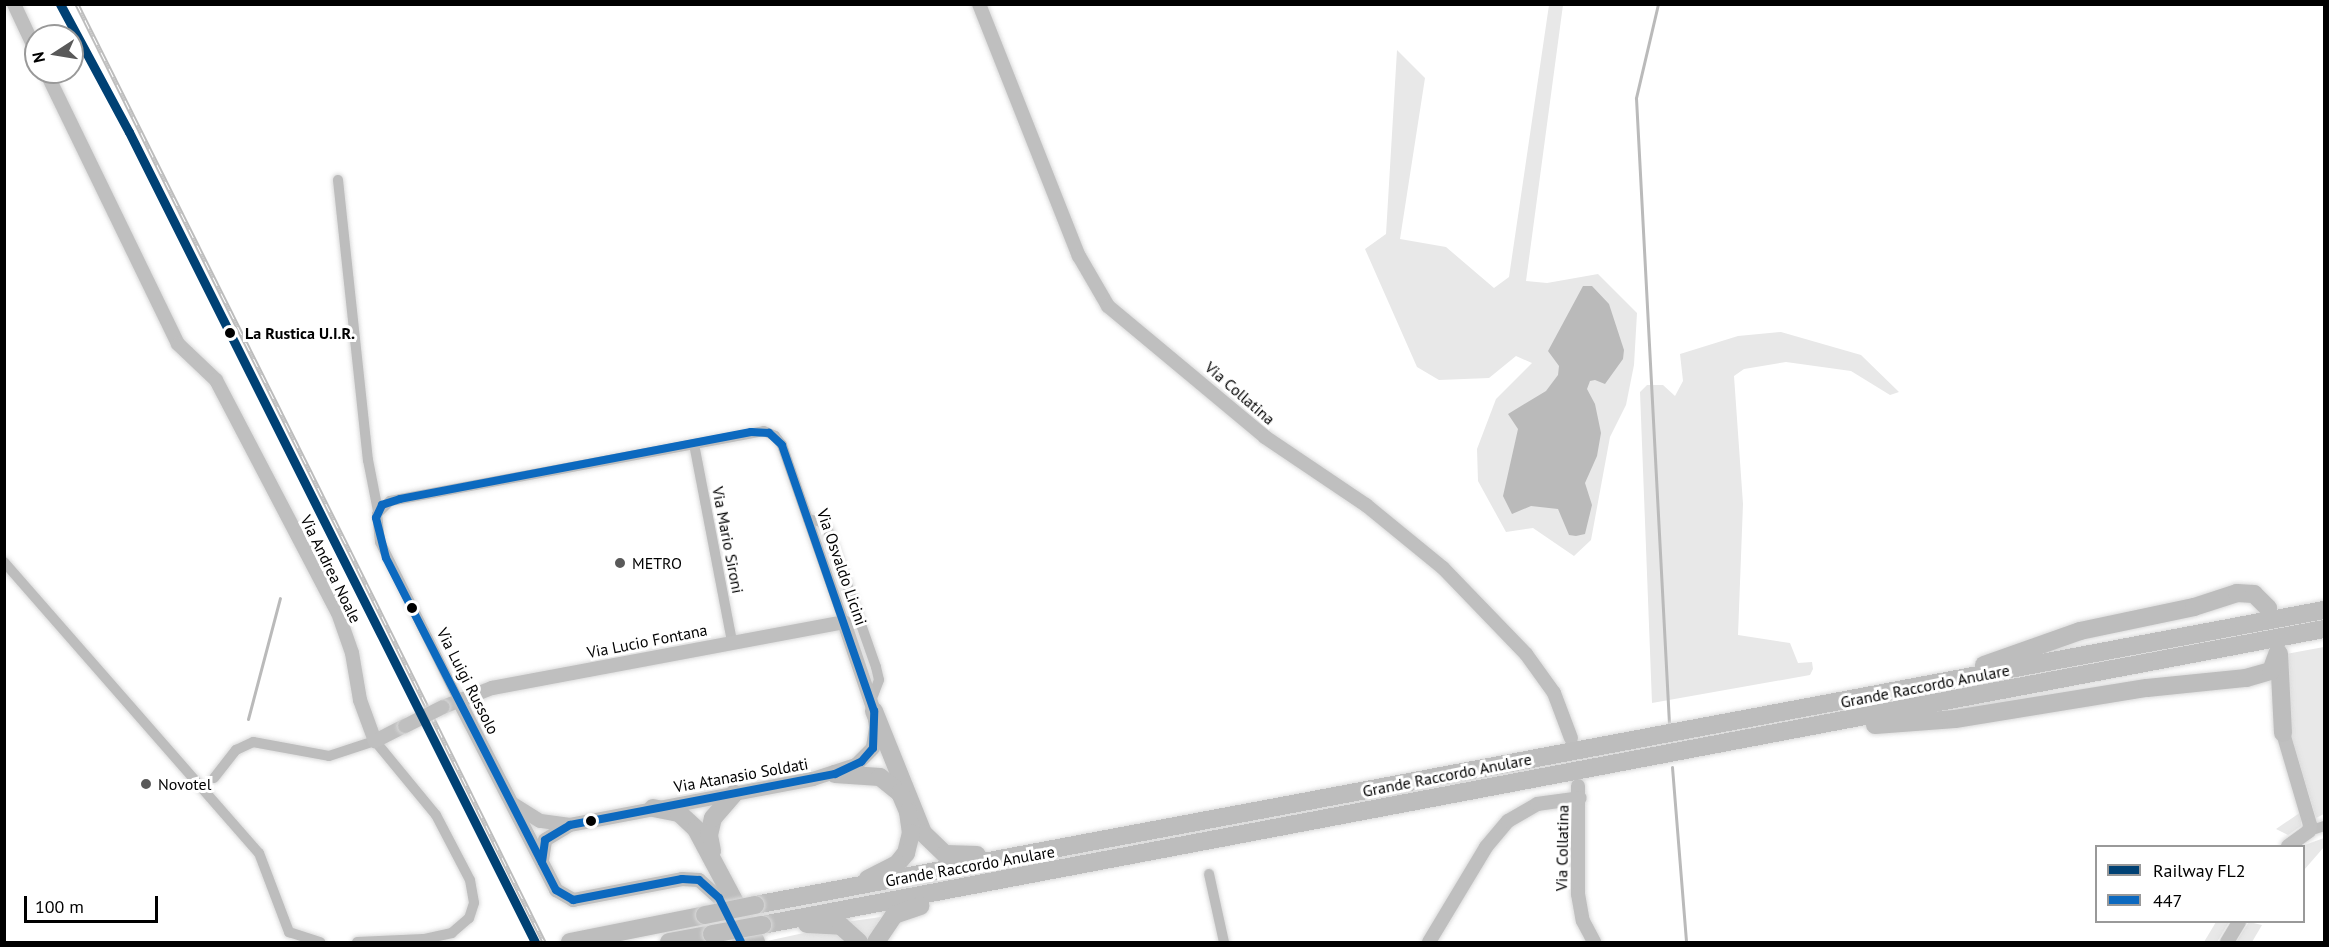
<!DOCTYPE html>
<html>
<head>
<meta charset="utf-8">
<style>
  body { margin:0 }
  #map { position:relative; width:2329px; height:947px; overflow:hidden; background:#fff; font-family:"PT Sans",sans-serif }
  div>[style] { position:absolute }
  .green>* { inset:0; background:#e8e8e8 }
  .water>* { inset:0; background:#bababa }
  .stream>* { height:3px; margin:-1.5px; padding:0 1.5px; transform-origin:1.5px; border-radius:1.5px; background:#bababa }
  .roads { filter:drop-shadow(0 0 2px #dbdbdb) drop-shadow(0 0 2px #dbdbdb) }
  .street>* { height:10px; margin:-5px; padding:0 5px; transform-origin:5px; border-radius:5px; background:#bdbdbd }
  .secondary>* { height:14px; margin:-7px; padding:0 7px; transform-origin:7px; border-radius:7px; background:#bfbfbf }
  .highway>* { height:18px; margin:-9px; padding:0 9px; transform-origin:9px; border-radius:9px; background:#bdbdbd }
  .rail>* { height:5px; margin-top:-2.5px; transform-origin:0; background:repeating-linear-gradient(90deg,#fff 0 9px,#bdbdbd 0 18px); box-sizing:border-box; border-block:2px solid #bdbdbd }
  .bridges { filter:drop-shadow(0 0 2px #dbdbdb) drop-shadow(0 0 2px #dbdbdb) }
  .secondary-bridge>* { height:14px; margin:-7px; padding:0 7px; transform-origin:7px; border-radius:7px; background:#bfbfbf }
  .highway-bridge>* { height:18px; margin:-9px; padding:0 9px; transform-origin:9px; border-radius:9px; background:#bdbdbd }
  .bus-1>* { height:8px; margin:-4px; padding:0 4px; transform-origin:4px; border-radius:4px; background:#0c69bf }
  .rail-1>* { height:9px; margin:-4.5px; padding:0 4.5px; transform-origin:4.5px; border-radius:4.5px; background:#004174 }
  .dots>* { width:16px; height:16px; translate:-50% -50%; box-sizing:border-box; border:3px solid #fff; border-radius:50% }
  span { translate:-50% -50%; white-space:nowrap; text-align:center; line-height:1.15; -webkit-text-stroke:6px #fff; paint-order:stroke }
  .stop-label { font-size:16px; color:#000; font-weight:700 }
  .left { translate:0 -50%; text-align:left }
  .street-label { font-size:16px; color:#000 }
  .poi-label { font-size:16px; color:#000 }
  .frame { position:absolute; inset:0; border:6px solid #000; pointer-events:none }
  .legend { position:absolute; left:2095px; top:845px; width:210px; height:78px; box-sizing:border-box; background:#fff; border:2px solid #999; margin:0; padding:8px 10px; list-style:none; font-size:18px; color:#000 }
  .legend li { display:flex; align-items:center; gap:12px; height:30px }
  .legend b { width:30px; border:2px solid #999 }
  .north { position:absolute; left:24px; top:24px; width:60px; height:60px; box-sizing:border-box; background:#fff; border:2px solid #999; border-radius:50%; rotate:258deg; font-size:16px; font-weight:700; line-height:24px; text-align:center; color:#000 }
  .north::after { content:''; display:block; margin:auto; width:21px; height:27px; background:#595959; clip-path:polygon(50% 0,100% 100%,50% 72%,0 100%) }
  .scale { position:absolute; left:24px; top:896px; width:134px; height:27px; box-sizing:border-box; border:3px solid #000; border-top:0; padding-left:8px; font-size:18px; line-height:21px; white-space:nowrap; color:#000; -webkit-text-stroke:4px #fff; paint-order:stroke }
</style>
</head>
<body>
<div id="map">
  <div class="green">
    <i style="clip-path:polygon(1549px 5px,1563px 5px,1526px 281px,1547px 283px,1598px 274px,1637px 313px,1634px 365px,1626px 405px,1610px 437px,1591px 540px,1574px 556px,1533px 528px,1506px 532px,1478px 481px,1477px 449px,1496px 399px,1532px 363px,1516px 356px,1489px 378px,1439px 380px,1417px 367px,1365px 249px,1386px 234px,1397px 50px,1425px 78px,1400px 239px,1446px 247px,1494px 288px,1509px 277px)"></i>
    <i style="clip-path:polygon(1781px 332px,1861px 355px,1899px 392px,1890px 395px,1851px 371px,1786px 362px,1744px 369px,1734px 376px,1743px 504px,1738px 635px,1790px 643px,1798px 663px,1812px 662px,1813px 669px,1810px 675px,1652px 703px,1640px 392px,1647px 385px,1663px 385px,1675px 396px,1683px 381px,1680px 354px,1738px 336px)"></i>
    <i style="clip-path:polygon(2324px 647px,2324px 814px,2316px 818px,2290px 732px,2286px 654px)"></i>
    <i style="clip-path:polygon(2301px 812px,2301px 826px,2288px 835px,2276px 829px)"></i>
    <i style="clip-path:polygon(2324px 838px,2324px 847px,2304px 870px,2302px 846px)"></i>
    <i style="clip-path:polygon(881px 917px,868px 942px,845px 922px)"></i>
    <i style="clip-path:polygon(2216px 922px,2229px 922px,2217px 942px,2204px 942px)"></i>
    <i style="clip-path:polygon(2249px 922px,2262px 925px,2252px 942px,2236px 942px)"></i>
    <i style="clip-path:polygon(822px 929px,831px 929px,852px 942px,767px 941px)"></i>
  </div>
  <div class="water">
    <i style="clip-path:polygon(1583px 286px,1592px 286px,1609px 304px,1624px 350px,1623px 359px,1605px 384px,1595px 380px,1590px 381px,1587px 389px,1595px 404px,1601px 433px,1597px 456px,1585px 483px,1592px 505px,1585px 534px,1576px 536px,1569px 535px,1558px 509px,1531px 506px,1512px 514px,1503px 496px,1518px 429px,1508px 414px,1546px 391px,1558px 375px,1559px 366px,1548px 351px)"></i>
  </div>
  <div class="stream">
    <i style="left:1658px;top:4px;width:97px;rotate:103.2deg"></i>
    <i style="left:1636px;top:98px;width:626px;rotate:86.98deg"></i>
    <i style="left:248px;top:719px;width:125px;rotate:-75.2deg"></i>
    <i style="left:1672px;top:767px;width:176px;rotate:85.4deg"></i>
  </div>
  <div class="roads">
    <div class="street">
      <i style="left:338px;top:180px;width:282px;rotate:83.9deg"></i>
      <i style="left:368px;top:460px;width:52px;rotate:78.9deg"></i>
      <i style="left:694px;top:444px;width:201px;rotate:79.1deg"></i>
      <i style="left:808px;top:519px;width:13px;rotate:13deg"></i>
      <i style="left:821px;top:522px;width:11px;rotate:49deg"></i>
      <i style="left:828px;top:530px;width:145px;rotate:70.7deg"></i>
      <i style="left:876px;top:667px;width:13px;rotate:77deg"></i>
      <i style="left:879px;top:680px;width:22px;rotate:111deg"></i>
      <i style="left:4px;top:562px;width:387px;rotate:48.8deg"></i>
      <i style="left:259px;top:853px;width:85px;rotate:69.2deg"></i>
      <i style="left:289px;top:932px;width:33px;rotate:18deg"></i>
      <i style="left:458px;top:699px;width:175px;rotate:-116.4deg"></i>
      <i style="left:380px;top:542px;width:28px;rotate:-96deg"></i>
      <i style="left:377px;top:514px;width:18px;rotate:-45deg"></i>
      <i style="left:390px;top:501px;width:380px;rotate:-10.6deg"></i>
      <i style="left:764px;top:431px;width:12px;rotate:24deg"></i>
      <i style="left:775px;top:436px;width:11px;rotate:52deg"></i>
      <i style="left:782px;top:445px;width:188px;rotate:70.7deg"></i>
      <i style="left:214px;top:778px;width:36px;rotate:-52deg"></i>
      <i style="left:236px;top:750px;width:19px;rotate:-25deg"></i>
      <i style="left:253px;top:742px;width:77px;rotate:10.4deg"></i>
      <i style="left:329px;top:756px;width:48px;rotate:-18.1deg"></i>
      <i style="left:375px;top:741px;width:96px;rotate:50.5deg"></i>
      <i style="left:436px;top:815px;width:73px;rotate:62.4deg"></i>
      <i style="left:470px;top:880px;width:23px;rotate:80deg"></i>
      <i style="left:474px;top:903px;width:16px;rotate:108deg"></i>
      <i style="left:469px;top:918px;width:23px;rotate:139deg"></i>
      <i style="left:452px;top:933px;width:29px;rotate:168deg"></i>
      <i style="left:424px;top:939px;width:67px;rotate:177.4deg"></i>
      <i style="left:2309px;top:831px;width:16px;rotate:-18deg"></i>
      <i style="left:1209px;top:874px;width:70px;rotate:77.6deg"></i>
    </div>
    <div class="secondary">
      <i style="left:14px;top:4px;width:52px;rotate:64.9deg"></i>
      <i style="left:979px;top:4px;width:271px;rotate:68.4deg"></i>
      <i style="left:1079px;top:256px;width:58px;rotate:59.9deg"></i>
      <i style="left:1108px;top:306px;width:204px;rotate:39.8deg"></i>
      <i style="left:1265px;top:437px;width:122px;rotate:34deg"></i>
      <i style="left:1366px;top:505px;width:99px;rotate:39.3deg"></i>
      <i style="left:1443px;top:568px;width:120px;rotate:46deg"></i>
      <i style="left:1526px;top:654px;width:48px;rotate:54.3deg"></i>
      <i style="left:1554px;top:693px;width:48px;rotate:69.3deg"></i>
      <i style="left:46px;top:72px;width:302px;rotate:64.1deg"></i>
      <i style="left:178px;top:344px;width:52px;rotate:43.5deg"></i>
      <i style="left:216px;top:380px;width:263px;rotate:62.4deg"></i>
      <i style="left:338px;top:613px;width:42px;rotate:70.7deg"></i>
      <i style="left:352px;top:653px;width:48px;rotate:80.3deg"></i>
      <i style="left:360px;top:700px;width:44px;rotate:69.9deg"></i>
      <i style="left:375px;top:741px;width:34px;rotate:-27deg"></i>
      <i style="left:458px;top:699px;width:215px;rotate:62.8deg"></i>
      <i style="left:556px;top:890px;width:20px;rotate:30deg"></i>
      <i style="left:573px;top:900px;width:111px;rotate:-10.9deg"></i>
      <i style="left:682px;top:879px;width:17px;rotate:3deg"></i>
      <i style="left:699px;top:880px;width:27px;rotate:42deg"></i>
      <i style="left:719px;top:898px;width:49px;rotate:63.4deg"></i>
      <i style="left:443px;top:707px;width:53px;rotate:-21.2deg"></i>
      <i style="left:492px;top:688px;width:358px;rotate:-10.6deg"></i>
      <i style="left:844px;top:622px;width:94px;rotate:71.4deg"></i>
      <i style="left:874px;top:711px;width:17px;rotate:83deg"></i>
      <i style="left:876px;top:728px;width:20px;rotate:99deg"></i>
      <i style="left:873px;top:748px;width:24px;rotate:135deg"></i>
      <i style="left:856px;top:765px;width:45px;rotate:162deg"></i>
      <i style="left:813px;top:779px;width:247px;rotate:169.3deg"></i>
      <i style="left:570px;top:825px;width:30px;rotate:-172deg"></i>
      <i style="left:540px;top:821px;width:32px;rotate:-148deg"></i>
      <i style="left:2283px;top:733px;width:96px;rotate:73.6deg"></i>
      <i style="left:2310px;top:825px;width:6px;rotate:99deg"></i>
      <i style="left:2309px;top:831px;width:26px;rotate:144deg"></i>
      <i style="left:1578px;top:786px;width:108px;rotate:90deg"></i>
      <i style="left:1578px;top:894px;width:27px;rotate:80deg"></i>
      <i style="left:1583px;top:921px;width:24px;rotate:62deg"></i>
      <i style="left:542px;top:860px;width:20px;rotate:-81deg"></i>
      <i style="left:545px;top:840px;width:27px;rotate:-31deg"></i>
      <i style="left:1429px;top:942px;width:111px;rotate:-59deg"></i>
      <i style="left:1486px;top:847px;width:34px;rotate:-50deg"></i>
      <i style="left:1508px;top:821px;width:34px;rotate:-30deg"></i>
      <i style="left:1537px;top:804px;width:43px;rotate:-7.9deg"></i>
      <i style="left:2227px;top:942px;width:23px;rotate:-59deg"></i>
    </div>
    <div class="highway">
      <i style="left:2279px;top:654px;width:79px;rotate:87.1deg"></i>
      <i style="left:1984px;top:665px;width:102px;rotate:-19.5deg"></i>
      <i style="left:2080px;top:631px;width:116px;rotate:-11.9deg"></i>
      <i style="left:2194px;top:607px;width:45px;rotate:-18deg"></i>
      <i style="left:2237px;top:593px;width:17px;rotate:3deg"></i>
      <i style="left:2254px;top:594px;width:20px;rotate:45deg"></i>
      <i style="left:874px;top:711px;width:131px;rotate:68.1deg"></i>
      <i style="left:923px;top:833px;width:30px;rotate:44deg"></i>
      <i style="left:945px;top:854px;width:32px;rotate:2deg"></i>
      <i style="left:1875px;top:725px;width:80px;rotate:-4.3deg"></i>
      <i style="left:1955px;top:719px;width:194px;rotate:-9.2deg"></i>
      <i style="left:2147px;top:688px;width:100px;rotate:-5.8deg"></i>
      <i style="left:2246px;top:678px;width:26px;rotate:-16deg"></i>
      <i style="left:2271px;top:671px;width:20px;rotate:-70deg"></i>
      <i style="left:835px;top:774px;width:45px;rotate:3.8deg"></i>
      <i style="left:880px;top:777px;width:26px;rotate:39deg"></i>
      <i style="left:900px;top:793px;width:21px;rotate:67deg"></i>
      <i style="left:908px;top:812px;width:21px;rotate:82deg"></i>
      <i style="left:911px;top:833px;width:21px;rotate:104deg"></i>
      <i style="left:906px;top:853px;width:14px;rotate:129deg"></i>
      <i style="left:897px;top:864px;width:33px;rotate:153deg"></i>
      <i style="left:653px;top:808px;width:26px;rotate:11deg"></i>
      <i style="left:679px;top:813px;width:23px;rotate:43deg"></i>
      <i style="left:696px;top:829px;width:128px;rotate:62deg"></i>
      <i style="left:712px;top:851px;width:16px;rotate:-101deg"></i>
      <i style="left:709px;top:835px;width:17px;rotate:-77deg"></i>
      <i style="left:713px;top:818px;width:32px;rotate:-49deg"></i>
      <i style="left:755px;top:905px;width:1596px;rotate:-10.65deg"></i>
      <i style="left:807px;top:924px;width:34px;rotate:3deg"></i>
      <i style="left:841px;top:926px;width:24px;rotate:42deg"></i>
      <i style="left:762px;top:925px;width:1590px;rotate:-10.73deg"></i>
      <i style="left:570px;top:942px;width:138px;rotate:-11.3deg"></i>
      <i style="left:669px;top:942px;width:44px;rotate:-10.5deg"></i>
      <i style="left:876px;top:942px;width:32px;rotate:-56deg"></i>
      <i style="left:894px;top:915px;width:28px;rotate:-19deg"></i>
    </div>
  </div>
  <div class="rail">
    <i style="left:77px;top:4px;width:1048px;rotate:63.53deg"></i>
  </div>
  <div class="bridges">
    <div class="secondary-bridge">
      <i style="left:405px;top:726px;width:42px;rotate:-26.6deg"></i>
    </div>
    <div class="highway-bridge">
      <i style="left:705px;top:915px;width:51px;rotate:-11.3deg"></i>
      <i style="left:712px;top:934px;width:51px;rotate:-10.2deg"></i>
    </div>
  </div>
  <div class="bus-1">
    <i style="left:542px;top:862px;width:22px;rotate:-82deg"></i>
    <i style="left:545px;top:840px;width:29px;rotate:-31deg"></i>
    <i style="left:570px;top:825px;width:270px;rotate:-10.9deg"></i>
    <i style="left:835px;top:774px;width:29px;rotate:-25deg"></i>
    <i style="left:861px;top:762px;width:18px;rotate:-49deg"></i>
    <i style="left:873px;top:748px;width:37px;rotate:-88deg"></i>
    <i style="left:874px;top:711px;width:281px;rotate:-109.1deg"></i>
    <i style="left:782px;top:445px;width:18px;rotate:-137deg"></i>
    <i style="left:769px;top:433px;width:18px;rotate:-177deg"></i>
    <i style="left:751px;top:432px;width:357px;rotate:169.2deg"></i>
    <i style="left:400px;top:499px;width:19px;rotate:162deg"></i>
    <i style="left:382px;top:505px;width:14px;rotate:115deg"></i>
    <i style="left:376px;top:518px;width:41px;rotate:76deg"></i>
    <i style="left:386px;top:558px;width:373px;rotate:62.9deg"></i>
    <i style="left:556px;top:890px;width:20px;rotate:30deg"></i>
    <i style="left:573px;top:900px;width:111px;rotate:-10.9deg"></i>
    <i style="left:682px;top:879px;width:17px;rotate:3deg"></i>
    <i style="left:699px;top:880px;width:27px;rotate:42deg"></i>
    <i style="left:719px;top:898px;width:49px;rotate:63.4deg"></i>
  </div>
  <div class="rail-1">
    <i style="left:60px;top:4px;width:145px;rotate:61.7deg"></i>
    <i style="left:129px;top:132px;width:906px;rotate:63.38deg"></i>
  </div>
  <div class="dots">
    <i style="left:230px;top:333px;background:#000"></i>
    <i style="left:620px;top:563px;background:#595959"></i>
    <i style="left:412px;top:608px;background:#000"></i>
    <i style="left:146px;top:784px;background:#595959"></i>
    <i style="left:591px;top:821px;background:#000"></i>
  </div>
  <div class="stop-label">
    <span class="left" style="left:245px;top:333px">La Rustica U.I.R.</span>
  </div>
  <div class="street-label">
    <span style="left:1240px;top:393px;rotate:41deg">Via Collatina</span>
    <span style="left:728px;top:540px;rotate:79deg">Via Mario Sironi</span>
    <span style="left:842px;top:567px;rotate:71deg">Via Osvaldo Licini</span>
    <span style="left:331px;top:569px;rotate:64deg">Via Andrea Noale</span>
    <span style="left:647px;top:641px;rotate:-11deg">Via Lucio Fontana</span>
    <span style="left:468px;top:681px;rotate:63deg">Via Luigi Russolo</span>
    <span style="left:1925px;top:686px;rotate:-11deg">Grande Raccordo Anulare</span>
    <span style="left:741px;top:775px;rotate:-10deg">Via Atanasio Soldati</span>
    <span style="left:1447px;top:775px;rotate:-11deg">Grande Raccordo Anulare</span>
    <span style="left:1562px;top:848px;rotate:-89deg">Via Collatina</span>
    <span style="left:970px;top:866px;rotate:-10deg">Grande Raccordo Anulare</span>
  </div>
  <div class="poi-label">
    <span class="left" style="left:632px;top:563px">METRO</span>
    <span class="left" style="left:158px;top:784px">Novotel</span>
  </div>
  <div class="frame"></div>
  <ul class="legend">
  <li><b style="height:8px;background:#004174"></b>Railway FL2</li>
  <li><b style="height:8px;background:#0c69bf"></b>447</li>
  </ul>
  <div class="north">N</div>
  <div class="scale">100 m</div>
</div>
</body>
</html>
